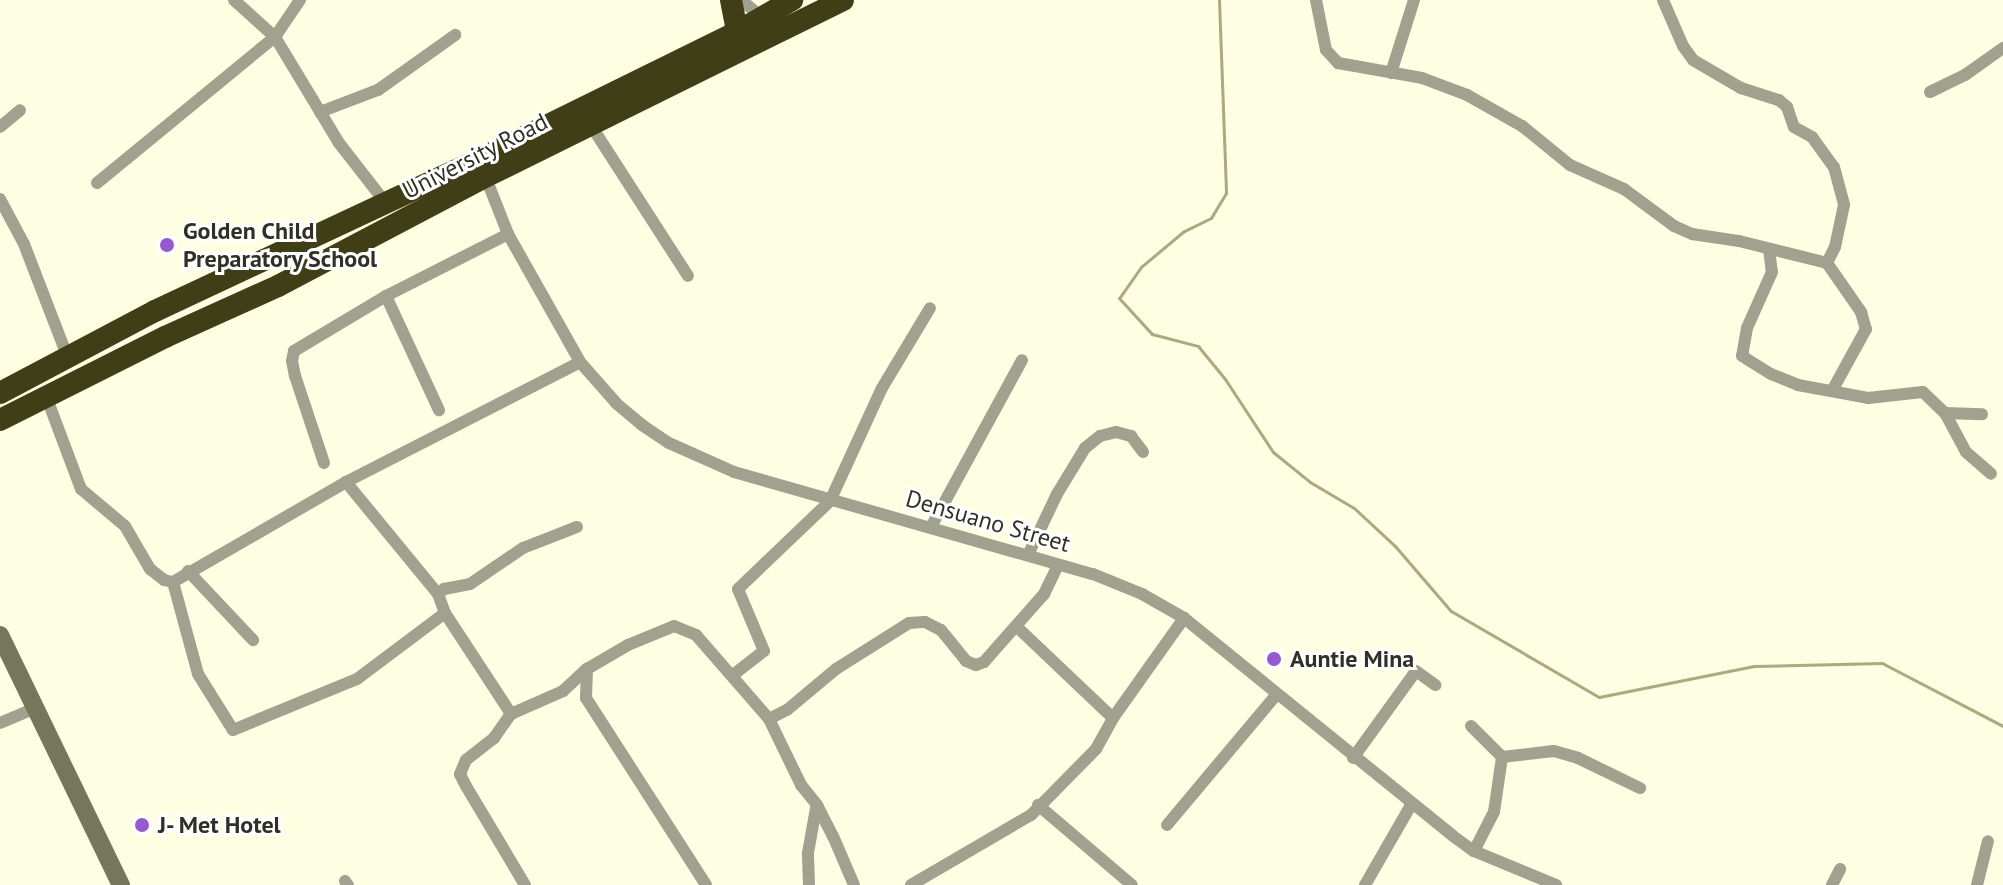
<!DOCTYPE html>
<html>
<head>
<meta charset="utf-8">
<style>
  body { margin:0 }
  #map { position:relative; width:2003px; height:885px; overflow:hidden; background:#fdfee2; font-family:"PT Sans",sans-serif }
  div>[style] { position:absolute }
  .stream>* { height:3px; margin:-1.5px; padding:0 1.5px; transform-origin:1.5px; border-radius:1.5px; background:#a9aa7e }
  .street>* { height:12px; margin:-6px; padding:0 6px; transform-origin:6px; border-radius:6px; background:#a1a18f }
  .secondary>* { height:18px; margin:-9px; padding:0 9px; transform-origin:9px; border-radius:9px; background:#76765b }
  .highway>* { height:22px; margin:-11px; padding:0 11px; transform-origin:11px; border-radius:11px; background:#3f3e16 }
  .dots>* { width:22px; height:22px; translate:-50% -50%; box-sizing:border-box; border:4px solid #fff; border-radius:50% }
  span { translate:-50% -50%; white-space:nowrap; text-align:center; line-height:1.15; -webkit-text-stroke:6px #fff; paint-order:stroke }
  .street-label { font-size:24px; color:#303126 }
  .poi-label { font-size:24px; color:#303126; font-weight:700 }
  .left { translate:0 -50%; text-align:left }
</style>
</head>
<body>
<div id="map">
  <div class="stream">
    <i style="left:1219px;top:0;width:193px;rotate:87.9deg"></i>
    <i style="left:1226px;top:193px;width:29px;rotate:121deg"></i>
    <i style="left:1211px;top:218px;width:30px;rotate:154deg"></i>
    <i style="left:1184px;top:231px;width:56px;rotate:140.1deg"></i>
    <i style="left:1141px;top:267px;width:38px;rotate:125deg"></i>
    <i style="left:1119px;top:298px;width:49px;rotate:47.5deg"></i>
    <i style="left:1152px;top:334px;width:48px;rotate:14.6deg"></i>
    <i style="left:1198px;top:346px;width:43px;rotate:50.7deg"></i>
    <i style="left:1225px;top:379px;width:87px;rotate:56.7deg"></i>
    <i style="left:1273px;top:452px;width:48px;rotate:39deg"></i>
    <i style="left:1310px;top:482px;width:51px;rotate:30.6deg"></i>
    <i style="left:1354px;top:508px;width:56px;rotate:42.8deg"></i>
    <i style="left:1395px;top:546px;width:86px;rotate:49.3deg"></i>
    <i style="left:1451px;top:611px;width:171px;rotate:30.2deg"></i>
    <i style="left:1599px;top:697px;width:158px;rotate:-11.3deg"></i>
    <i style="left:1754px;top:666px;width:128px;rotate:-1.3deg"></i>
    <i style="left:1882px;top:663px;width:136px;rotate:27.5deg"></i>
  </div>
  <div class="street">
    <i style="left:234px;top:0;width:55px;rotate:42.1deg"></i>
    <i style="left:275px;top:37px;width:124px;rotate:58.9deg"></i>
    <i style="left:339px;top:143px;width:75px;rotate:52.1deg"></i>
    <i style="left:741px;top:0;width:27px;rotate:39deg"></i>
    <i style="left:1316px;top:0;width:51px;rotate:78.7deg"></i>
    <i style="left:1326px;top:50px;width:18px;rotate:47deg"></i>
    <i style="left:1338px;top:63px;width:85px;rotate:10.1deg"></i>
    <i style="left:1422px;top:78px;width:48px;rotate:20.7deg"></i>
    <i style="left:1467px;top:95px;width:63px;rotate:29.4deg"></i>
    <i style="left:1522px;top:126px;width:62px;rotate:39.1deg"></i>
    <i style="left:1570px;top:165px;width:59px;rotate:24deg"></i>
    <i style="left:1624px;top:189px;width:62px;rotate:36.5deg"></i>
    <i style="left:1674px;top:226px;width:20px;rotate:24deg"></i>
    <i style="left:1692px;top:234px;width:48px;rotate:8.5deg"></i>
    <i style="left:1739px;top:241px;width:91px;rotate:14deg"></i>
    <i style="left:1827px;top:263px;width:60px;rotate:55.2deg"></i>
    <i style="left:1861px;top:312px;width:18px;rotate:74deg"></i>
    <i style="left:1866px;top:329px;width:68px;rotate:118.8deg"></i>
    <i style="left:1663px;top:0;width:50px;rotate:66.5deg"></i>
    <i style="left:1683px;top:46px;width:17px;rotate:54deg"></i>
    <i style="left:1693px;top:60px;width:56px;rotate:30.3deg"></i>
    <i style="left:1741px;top:88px;width:40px;rotate:18deg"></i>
    <i style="left:1779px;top:100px;width:11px;rotate:41deg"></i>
    <i style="left:1787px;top:107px;width:21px;rotate:71deg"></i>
    <i style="left:1794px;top:127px;width:21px;rotate:29deg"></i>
    <i style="left:1812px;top:137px;width:37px;rotate:54deg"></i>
    <i style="left:1834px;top:167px;width:39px;rotate:75deg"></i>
    <i style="left:1844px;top:205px;width:43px;rotate:102.1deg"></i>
    <i style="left:1835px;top:247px;width:18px;rotate:117deg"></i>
    <i style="left:1391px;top:73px;width:77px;rotate:-72.5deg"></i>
    <i style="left:1930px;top:92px;width:39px;rotate:-26deg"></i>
    <i style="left:1965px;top:75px;width:47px;rotate:-35.4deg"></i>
    <i style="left:320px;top:112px;width:62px;rotate:-20.8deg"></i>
    <i style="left:378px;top:90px;width:95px;rotate:-35.5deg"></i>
    <i style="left:0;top:127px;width:26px;rotate:-40deg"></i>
    <i style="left:592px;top:127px;width:177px;rotate:57.2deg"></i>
    <i style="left:484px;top:173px;width:66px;rotate:68.5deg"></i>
    <i style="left:508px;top:234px;width:147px;rotate:60.6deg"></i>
    <i style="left:580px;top:362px;width:56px;rotate:48.6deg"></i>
    <i style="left:617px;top:404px;width:33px;rotate:40deg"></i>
    <i style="left:642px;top:425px;width:32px;rotate:34deg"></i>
    <i style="left:669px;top:443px;width:71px;rotate:24deg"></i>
    <i style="left:734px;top:472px;width:373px;rotate:15.9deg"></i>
    <i style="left:1093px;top:574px;width:53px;rotate:22.2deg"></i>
    <i style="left:1142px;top:594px;width:48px;rotate:29.7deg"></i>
    <i style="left:1184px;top:618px;width:346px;rotate:39deg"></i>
    <i style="left:1453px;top:836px;width:26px;rotate:36deg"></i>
    <i style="left:1474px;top:851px;width:89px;rotate:22.5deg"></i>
    <i style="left:97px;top:183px;width:230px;rotate:-39.4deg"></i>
    <i style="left:275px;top:37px;width:45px;rotate:-56deg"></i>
    <i style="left:0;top:199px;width:51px;rotate:61.9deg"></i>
    <i style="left:24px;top:244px;width:122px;rotate:68.9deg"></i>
    <i style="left:1769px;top:249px;width:23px;rotate:83deg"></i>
    <i style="left:1772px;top:272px;width:61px;rotate:114.1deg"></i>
    <i style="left:1747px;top:328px;width:28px;rotate:100deg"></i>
    <i style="left:1742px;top:356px;width:34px;rotate:32deg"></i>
    <i style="left:1771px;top:374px;width:29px;rotate:22deg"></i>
    <i style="left:1798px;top:385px;width:71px;rotate:10.5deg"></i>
    <i style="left:1868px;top:398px;width:55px;rotate:-6.2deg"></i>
    <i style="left:1923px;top:392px;width:30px;rotate:44deg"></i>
    <i style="left:1945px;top:413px;width:44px;rotate:61.7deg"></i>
    <i style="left:1966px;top:452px;width:33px;rotate:41deg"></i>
    <i style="left:386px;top:296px;width:126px;rotate:65.1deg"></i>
    <i style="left:46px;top:396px;width:99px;rotate:69.4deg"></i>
    <i style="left:81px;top:489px;width:57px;rotate:40.1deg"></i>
    <i style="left:125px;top:526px;width:50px;rotate:59.8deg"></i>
    <i style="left:150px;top:569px;width:18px;rotate:38deg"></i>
    <i style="left:164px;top:580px;width:9px;rotate:13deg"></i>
    <i style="left:173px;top:582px;width:200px;rotate:-30deg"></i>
    <i style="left:346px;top:482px;width:145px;rotate:50.6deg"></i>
    <i style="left:438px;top:594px;width:20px;rotate:70deg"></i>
    <i style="left:445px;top:613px;width:121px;rotate:56.8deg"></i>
    <i style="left:1945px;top:413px;width:37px;rotate:2deg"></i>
    <i style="left:324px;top:463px;width:92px;rotate:-108.4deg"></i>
    <i style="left:295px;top:376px;width:15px;rotate:-101deg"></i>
    <i style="left:292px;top:361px;width:10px;rotate:-79deg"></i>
    <i style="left:294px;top:351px;width:107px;rotate:-30.9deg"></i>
    <i style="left:386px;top:296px;width:137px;rotate:-26.9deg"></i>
    <i style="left:346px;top:482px;width:263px;rotate:-27.1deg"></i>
    <i style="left:931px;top:527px;width:190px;rotate:-61.4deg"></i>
    <i style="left:1028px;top:555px;width:68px;rotate:-64.6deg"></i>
    <i style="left:1057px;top:494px;width:54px;rotate:-58.7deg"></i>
    <i style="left:1085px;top:448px;width:19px;rotate:-39deg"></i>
    <i style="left:1100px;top:436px;width:16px;rotate:-14deg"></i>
    <i style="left:1116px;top:432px;width:16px;rotate:15deg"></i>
    <i style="left:1131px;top:436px;width:20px;rotate:53deg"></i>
    <i style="left:188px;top:571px;width:95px;rotate:46.7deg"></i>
    <i style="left:173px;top:582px;width:95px;rotate:74.8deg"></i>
    <i style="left:198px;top:674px;width:66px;rotate:58deg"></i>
    <i style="left:233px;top:730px;width:134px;rotate:-22.4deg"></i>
    <i style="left:357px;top:679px;width:110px;rotate:-36.9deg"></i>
    <i style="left:438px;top:594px;width:8px;rotate:-40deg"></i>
    <i style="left:444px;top:589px;width:26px;rotate:-11deg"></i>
    <i style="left:470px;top:584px;width:64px;rotate:-34.2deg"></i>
    <i style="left:523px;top:548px;width:58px;rotate:-21.3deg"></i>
    <i style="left:1017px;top:627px;width:132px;rotate:43.5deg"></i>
    <i style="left:587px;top:669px;width:29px;rotate:92deg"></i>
    <i style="left:586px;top:698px;width:222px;rotate:57.3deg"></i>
    <i style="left:733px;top:675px;width:39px;rotate:-38deg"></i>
    <i style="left:764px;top:651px;width:67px;rotate:-112.8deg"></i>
    <i style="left:738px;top:589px;width:127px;rotate:-43.7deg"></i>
    <i style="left:830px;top:501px;width:124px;rotate:-65.3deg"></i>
    <i style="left:882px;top:388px;width:93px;rotate:-59deg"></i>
    <i style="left:769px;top:719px;width:20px;rotate:-27deg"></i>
    <i style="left:787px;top:710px;width:64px;rotate:-39.9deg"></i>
    <i style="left:836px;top:669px;width:86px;rotate:-32.2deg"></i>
    <i style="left:909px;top:623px;width:16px;rotate:-4deg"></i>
    <i style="left:925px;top:622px;width:18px;rotate:27deg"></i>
    <i style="left:941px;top:630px;width:40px;rotate:51deg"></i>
    <i style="left:966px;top:661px;width:11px;rotate:22deg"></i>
    <i style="left:976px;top:665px;width:9px;rotate:-21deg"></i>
    <i style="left:984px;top:662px;width:91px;rotate:-48.6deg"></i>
    <i style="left:1044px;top:594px;width:32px;rotate:-64deg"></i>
    <i style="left:0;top:723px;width:38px;rotate:-23deg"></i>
    <i style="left:1471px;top:726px;width:44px;rotate:45deg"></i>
    <i style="left:1502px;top:757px;width:52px;rotate:-6.6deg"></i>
    <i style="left:1554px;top:751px;width:25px;rotate:16deg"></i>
    <i style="left:1578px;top:758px;width:69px;rotate:25.8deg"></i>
    <i style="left:1353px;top:758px;width:107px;rotate:-54.1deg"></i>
    <i style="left:1416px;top:671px;width:24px;rotate:36deg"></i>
    <i style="left:1038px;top:805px;width:123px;rotate:40.4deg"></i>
    <i style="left:1167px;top:825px;width:170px;rotate:-50deg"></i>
    <i style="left:1474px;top:851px;width:44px;rotate:-62.9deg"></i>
    <i style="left:1494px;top:812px;width:56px;rotate:-81.7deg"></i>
    <i style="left:345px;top:881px;width:5px;rotate:53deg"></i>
    <i style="left:525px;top:885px;width:115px;rotate:-120.8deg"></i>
    <i style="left:466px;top:786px;width:13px;rotate:-117deg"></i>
    <i style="left:460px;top:774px;width:15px;rotate:-67deg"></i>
    <i style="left:466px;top:760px;width:36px;rotate:-38deg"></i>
    <i style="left:494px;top:738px;width:29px;rotate:-55deg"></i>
    <i style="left:511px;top:714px;width:57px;rotate:-23.9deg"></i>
    <i style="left:563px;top:691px;width:33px;rotate:-43deg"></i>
    <i style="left:587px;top:669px;width:48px;rotate:-30.3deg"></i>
    <i style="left:628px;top:645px;width:50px;rotate:-22.4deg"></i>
    <i style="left:674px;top:626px;width:24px;rotate:22deg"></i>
    <i style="left:696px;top:635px;width:111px;rotate:49deg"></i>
    <i style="left:769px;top:719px;width:73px;rotate:64.1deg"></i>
    <i style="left:801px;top:785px;width:26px;rotate:51deg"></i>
    <i style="left:817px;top:805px;width:35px;rotate:63deg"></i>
    <i style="left:833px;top:836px;width:53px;rotate:66.8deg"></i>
    <i style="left:809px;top:885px;width:32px;rotate:-92deg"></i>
    <i style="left:808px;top:853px;width:46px;rotate:-79.9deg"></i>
    <i style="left:911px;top:885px;width:139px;rotate:-30.3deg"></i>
    <i style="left:1031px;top:815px;width:93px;rotate:-45.4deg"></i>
    <i style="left:1096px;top:749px;width:35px;rotate:-61deg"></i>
    <i style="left:1113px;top:718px;width:123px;rotate:-54.6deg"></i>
    <i style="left:1365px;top:885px;width:92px;rotate:-60.1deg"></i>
    <i style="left:1832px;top:885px;width:18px;rotate:-63deg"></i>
    <i style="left:1977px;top:885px;width:45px;rotate:-76deg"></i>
  </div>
  <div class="secondary">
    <i style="left:0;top:635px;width:278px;rotate:64.2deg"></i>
  </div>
  <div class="highway">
    <i style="left:731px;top:0;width:33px;rotate:79deg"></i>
    <i style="left:0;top:393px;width:175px;rotate:-27.9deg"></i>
    <i style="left:155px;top:311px;width:351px;rotate:-25.1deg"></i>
    <i style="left:473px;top:162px;width:294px;rotate:-26.2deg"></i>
    <i style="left:737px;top:32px;width:64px;rotate:-30.2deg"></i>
    <i style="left:0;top:420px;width:185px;rotate:-26.7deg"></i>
    <i style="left:165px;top:337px;width:124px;rotate:-24.3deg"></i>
    <i style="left:278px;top:286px;width:236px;rotate:-27.8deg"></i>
    <i style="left:487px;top:176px;width:397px;rotate:-26.3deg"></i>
  </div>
  <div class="dots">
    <i style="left:167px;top:245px;background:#965ad0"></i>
    <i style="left:1274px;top:659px;background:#965ad0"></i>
    <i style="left:142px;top:825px;background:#965ad0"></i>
  </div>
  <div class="street-label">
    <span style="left:475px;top:156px;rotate:-27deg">University Road</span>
    <span style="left:988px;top:521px;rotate:16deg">Densuano Street</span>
  </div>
  <div class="poi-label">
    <span class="left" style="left:183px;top:245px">Golden Child<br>Preparatory School</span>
    <span class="left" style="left:1290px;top:659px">Auntie Mina</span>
    <span class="left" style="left:158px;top:825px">J- Met Hotel</span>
  </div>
</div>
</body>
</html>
